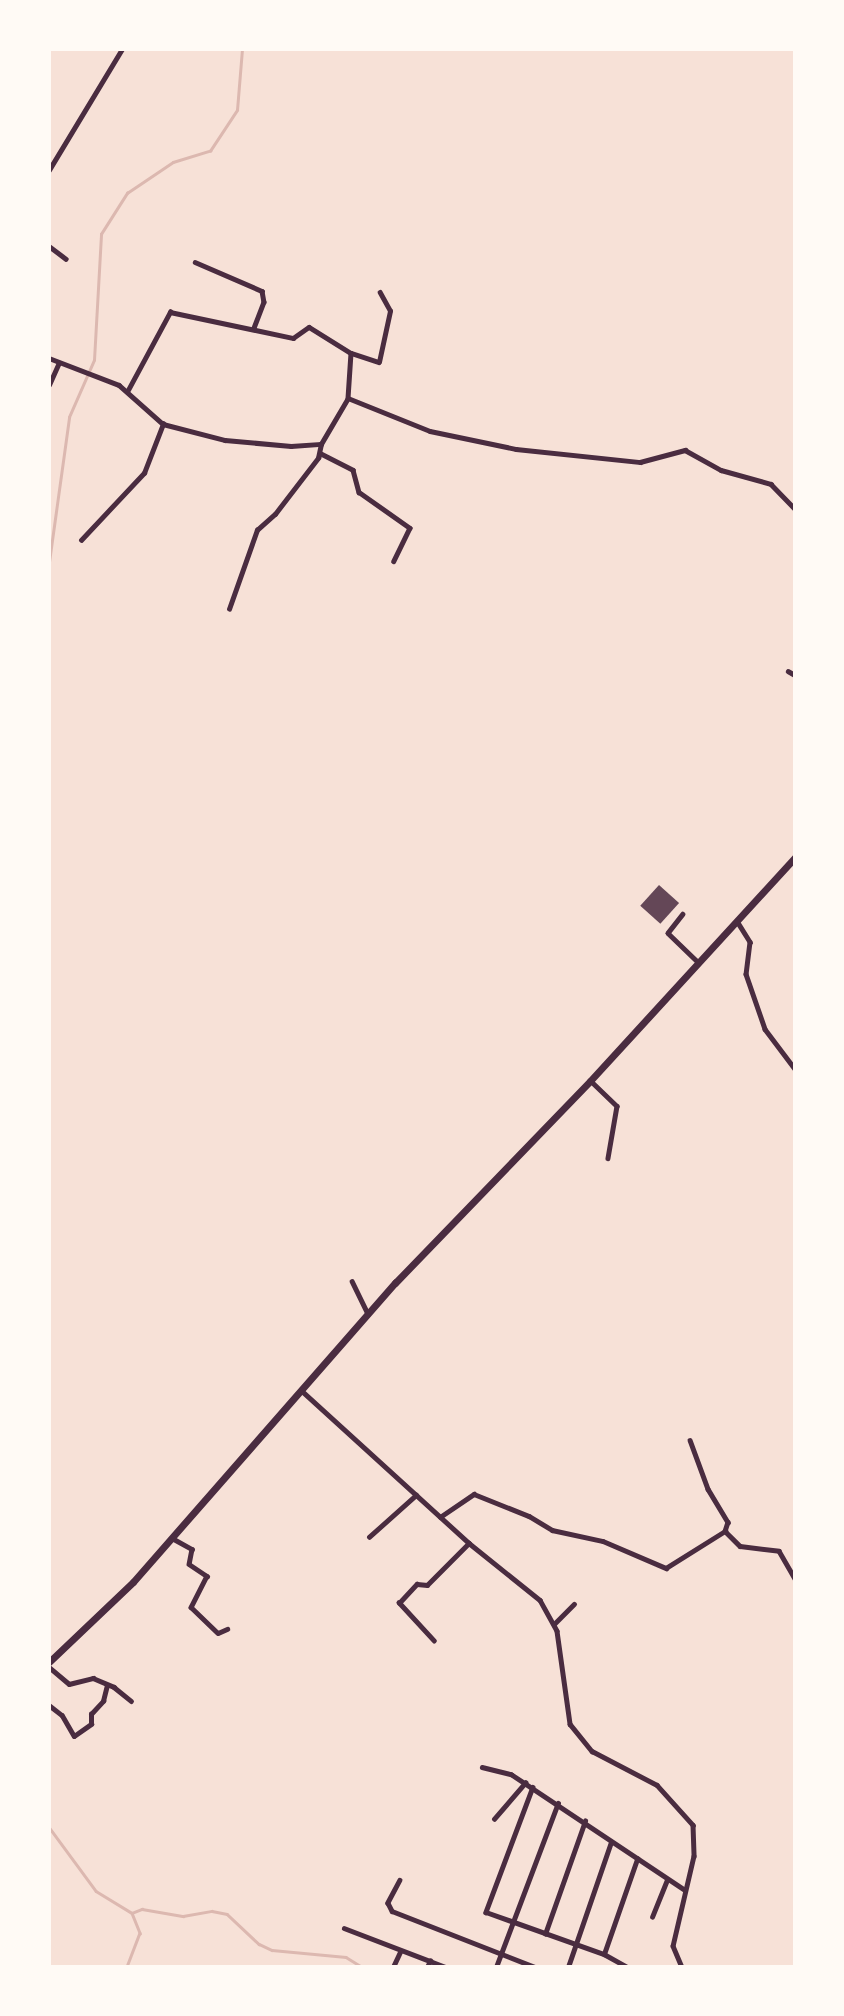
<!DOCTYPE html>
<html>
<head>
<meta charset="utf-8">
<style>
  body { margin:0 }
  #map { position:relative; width:844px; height:2016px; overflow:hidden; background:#f7e1d7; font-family:Jost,sans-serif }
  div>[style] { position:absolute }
  .stream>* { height:2.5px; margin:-1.25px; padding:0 1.25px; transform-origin:1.25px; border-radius:1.25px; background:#dcb8b0 }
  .building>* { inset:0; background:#644757; transform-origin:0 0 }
  .minor>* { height:4.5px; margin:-2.25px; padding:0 2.25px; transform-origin:2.25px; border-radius:2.25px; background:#4a2c40 }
  .primary>* { height:7px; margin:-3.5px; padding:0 3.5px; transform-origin:3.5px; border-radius:3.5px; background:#4a2c40 }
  span { translate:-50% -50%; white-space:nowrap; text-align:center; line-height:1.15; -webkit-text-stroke:6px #fffaf5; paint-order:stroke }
  .frame { position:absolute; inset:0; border:51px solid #fffaf5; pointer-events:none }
</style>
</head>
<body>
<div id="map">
  <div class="stream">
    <i style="left:49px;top:562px;width:146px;rotate:-82.1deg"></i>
    <i style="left:69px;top:417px;width:62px;rotate:-66.3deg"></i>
    <i style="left:94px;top:360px;width:126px;rotate:-86.8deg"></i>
    <i style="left:101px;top:234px;width:49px;rotate:-57.6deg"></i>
    <i style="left:127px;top:193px;width:55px;rotate:-34deg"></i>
    <i style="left:173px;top:162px;width:39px;rotate:-17deg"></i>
    <i style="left:210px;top:151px;width:49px;rotate:-56.6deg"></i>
    <i style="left:237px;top:110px;width:61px;rotate:-85.3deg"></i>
    <i style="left:49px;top:1827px;width:79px;rotate:53.7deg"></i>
    <i style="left:96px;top:1891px;width:42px;rotate:31.4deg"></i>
    <i style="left:132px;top:1913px;width:22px;rotate:68deg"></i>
    <i style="left:140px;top:1933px;width:36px;rotate:111deg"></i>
    <i style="left:132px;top:1913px;width:11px;rotate:-22deg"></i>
    <i style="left:142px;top:1909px;width:42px;rotate:9.7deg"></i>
    <i style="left:183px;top:1916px;width:29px;rotate:-10deg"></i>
    <i style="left:212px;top:1911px;width:15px;rotate:11deg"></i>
    <i style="left:227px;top:1914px;width:44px;rotate:43.2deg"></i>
    <i style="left:259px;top:1944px;width:14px;rotate:25deg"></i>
    <i style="left:272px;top:1950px;width:74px;rotate:5.4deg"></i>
    <i style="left:346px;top:1957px;width:19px;rotate:32deg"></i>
  </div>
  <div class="building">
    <i style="left:659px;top:885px;width:27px;height:28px;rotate:42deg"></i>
  </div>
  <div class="minor">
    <i style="left:49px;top:170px;width:141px;rotate:-58.9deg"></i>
    <i style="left:49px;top:246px;width:21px;rotate:37deg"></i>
    <i style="left:195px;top:262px;width:73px;rotate:23.4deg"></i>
    <i style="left:262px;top:291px;width:11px;rotate:80deg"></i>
    <i style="left:264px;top:302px;width:28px;rotate:111deg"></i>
    <i style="left:351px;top:353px;width:29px;rotate:18deg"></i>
    <i style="left:379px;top:362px;width:52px;rotate:-77.8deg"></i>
    <i style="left:390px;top:311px;width:21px;rotate:-119deg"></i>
    <i style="left:49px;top:358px;width:75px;rotate:21.1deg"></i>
    <i style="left:119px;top:385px;width:59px;rotate:41.6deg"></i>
    <i style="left:163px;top:424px;width:64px;rotate:14.5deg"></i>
    <i style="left:225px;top:440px;width:66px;rotate:5.2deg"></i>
    <i style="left:291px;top:446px;width:30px;rotate:-4deg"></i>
    <i style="left:321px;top:444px;width:53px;rotate:-59.6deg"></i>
    <i style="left:348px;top:398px;width:88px;rotate:21.9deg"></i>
    <i style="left:430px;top:431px;width:88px;rotate:11.8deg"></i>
    <i style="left:516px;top:449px;width:125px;rotate:6deg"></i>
    <i style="left:640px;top:462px;width:47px;rotate:-14.9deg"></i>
    <i style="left:685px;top:450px;width:41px;rotate:29.1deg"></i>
    <i style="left:721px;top:470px;width:52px;rotate:15.6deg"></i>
    <i style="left:771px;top:484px;width:35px;rotate:46deg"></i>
    <i style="left:49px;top:385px;width:24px;rotate:-66deg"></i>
    <i style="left:128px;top:390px;width:89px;rotate:-61.7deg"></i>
    <i style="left:170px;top:312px;width:126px;rotate:11.9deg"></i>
    <i style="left:293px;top:338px;width:19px;rotate:-35deg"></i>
    <i style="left:309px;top:327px;width:49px;rotate:31.8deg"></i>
    <i style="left:351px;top:353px;width:45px;rotate:93.8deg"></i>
    <i style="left:320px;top:453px;width:37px;rotate:27deg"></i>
    <i style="left:353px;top:470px;width:23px;rotate:75deg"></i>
    <i style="left:359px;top:492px;width:62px;rotate:35.2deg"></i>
    <i style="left:410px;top:528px;width:37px;rotate:116deg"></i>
    <i style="left:81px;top:540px;width:92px;rotate:-46.8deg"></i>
    <i style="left:144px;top:473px;width:53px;rotate:-68.8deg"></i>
    <i style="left:229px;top:609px;width:84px;rotate:-70.5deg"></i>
    <i style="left:257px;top:530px;width:24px;rotate:-42deg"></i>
    <i style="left:275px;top:514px;width:71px;rotate:-52.5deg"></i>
    <i style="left:318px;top:458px;width:14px;rotate:-78deg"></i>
    <i style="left:788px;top:671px;width:8px;rotate:30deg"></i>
    <i style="left:683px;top:914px;width:24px;rotate:128deg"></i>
    <i style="left:668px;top:933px;width:42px;rotate:44deg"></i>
    <i style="left:737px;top:921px;width:25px;rotate:58deg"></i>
    <i style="left:750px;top:942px;width:32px;rotate:97deg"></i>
    <i style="left:746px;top:974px;width:58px;rotate:70.9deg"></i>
    <i style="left:765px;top:1029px;width:50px;rotate:53.1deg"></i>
    <i style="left:591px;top:1081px;width:36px;rotate:44deg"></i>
    <i style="left:617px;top:1106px;width:53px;rotate:99.8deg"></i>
    <i style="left:352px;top:1281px;width:37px;rotate:64deg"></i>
    <i style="left:302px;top:1391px;width:226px;rotate:42.3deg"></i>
    <i style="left:469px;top:1543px;width:91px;rotate:38.8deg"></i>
    <i style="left:540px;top:1600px;width:35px;rotate:61deg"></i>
    <i style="left:557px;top:1631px;width:94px;rotate:82deg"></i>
    <i style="left:570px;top:1724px;width:35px;rotate:51deg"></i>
    <i style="left:592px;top:1751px;width:73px;rotate:27.6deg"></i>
    <i style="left:657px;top:1785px;width:54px;rotate:48deg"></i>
    <i style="left:693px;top:1825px;width:31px;rotate:88deg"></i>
    <i style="left:694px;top:1856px;width:92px;rotate:103.1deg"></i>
    <i style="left:673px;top:1946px;width:23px;rotate:67deg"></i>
    <i style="left:690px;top:1440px;width:52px;rotate:69.8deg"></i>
    <i style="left:708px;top:1489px;width:39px;rotate:59deg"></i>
    <i style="left:728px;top:1522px;width:9px;rotate:108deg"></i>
    <i style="left:440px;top:1517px;width:41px;rotate:-34.1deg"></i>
    <i style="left:474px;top:1494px;width:59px;rotate:21.8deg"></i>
    <i style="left:529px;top:1516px;width:27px;rotate:31deg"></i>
    <i style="left:552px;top:1530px;width:52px;rotate:12.2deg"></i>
    <i style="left:603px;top:1541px;width:69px;rotate:23.2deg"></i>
    <i style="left:666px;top:1568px;width:70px;rotate:-32.1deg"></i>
    <i style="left:725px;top:1531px;width:21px;rotate:45deg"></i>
    <i style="left:740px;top:1546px;width:39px;rotate:7deg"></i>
    <i style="left:779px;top:1551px;width:32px;rotate:60deg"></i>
    <i style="left:369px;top:1537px;width:63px;rotate:-41.8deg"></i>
    <i style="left:172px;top:1538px;width:23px;rotate:29deg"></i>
    <i style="left:192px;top:1549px;width:15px;rotate:101deg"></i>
    <i style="left:189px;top:1564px;width:22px;rotate:34deg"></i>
    <i style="left:207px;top:1576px;width:35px;rotate:117deg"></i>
    <i style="left:191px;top:1607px;width:37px;rotate:44deg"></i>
    <i style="left:218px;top:1633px;width:10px;rotate:-24deg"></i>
    <i style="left:554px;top:1624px;width:28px;rotate:-45deg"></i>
    <i style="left:434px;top:1641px;width:52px;rotate:-132.6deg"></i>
    <i style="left:399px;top:1603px;width:26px;rotate:-47deg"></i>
    <i style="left:417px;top:1584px;width:10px;rotate:6deg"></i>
    <i style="left:427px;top:1585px;width:59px;rotate:-45deg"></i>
    <i style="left:49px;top:1667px;width:26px;rotate:40deg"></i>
    <i style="left:69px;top:1684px;width:25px;rotate:-14deg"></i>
    <i style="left:93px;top:1678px;width:23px;rotate:23deg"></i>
    <i style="left:114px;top:1687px;width:22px;rotate:39deg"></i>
    <i style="left:49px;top:1705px;width:16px;rotate:38deg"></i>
    <i style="left:62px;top:1715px;width:24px;rotate:60deg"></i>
    <i style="left:74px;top:1736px;width:21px;rotate:-35deg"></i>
    <i style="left:91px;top:1724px;width:10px;rotate:-90deg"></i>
    <i style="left:91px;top:1714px;width:18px;rotate:-47deg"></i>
    <i style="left:103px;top:1701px;width:16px;rotate:-76deg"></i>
    <i style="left:482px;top:1767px;width:30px;rotate:14deg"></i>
    <i style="left:511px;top:1774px;width:209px;rotate:33.7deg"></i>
    <i style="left:533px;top:1787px;width:134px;rotate:110.6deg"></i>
    <i style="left:486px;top:1912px;width:125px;rotate:19.6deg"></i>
    <i style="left:604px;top:1954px;width:26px;rotate:29deg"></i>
    <i style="left:494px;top:1819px;width:48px;rotate:-49.3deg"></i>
    <i style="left:400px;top:1880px;width:26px;rotate:118deg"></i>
    <i style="left:388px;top:1903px;width:9px;rotate:63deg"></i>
    <i style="left:392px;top:1911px;width:154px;rotate:21.4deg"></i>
    <i style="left:652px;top:1917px;width:40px;rotate:-68deg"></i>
    <i style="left:344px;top:1928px;width:92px;rotate:21deg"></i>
    <i style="left:545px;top:1934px;width:120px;rotate:-70.5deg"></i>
    <i style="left:604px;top:1954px;width:101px;rotate:-70.8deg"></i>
    <i style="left:393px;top:1967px;width:17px;rotate:-65deg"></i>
    <i style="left:427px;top:1967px;width:7px;rotate:-63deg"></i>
    <i style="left:430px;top:1961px;width:17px;rotate:21deg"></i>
    <i style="left:496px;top:1967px;width:175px;rotate:-69.3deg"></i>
    <i style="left:568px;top:1967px;width:132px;rotate:-71deg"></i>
  </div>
  <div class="primary">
    <i style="left:49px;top:1662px;width:116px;rotate:-43.6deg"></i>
    <i style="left:133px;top:1582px;width:398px;rotate:-48.8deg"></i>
    <i style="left:395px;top:1283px;width:281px;rotate:-46deg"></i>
    <i style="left:590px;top:1081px;width:304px;rotate:-47.5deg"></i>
  </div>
  <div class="frame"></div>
</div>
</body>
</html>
